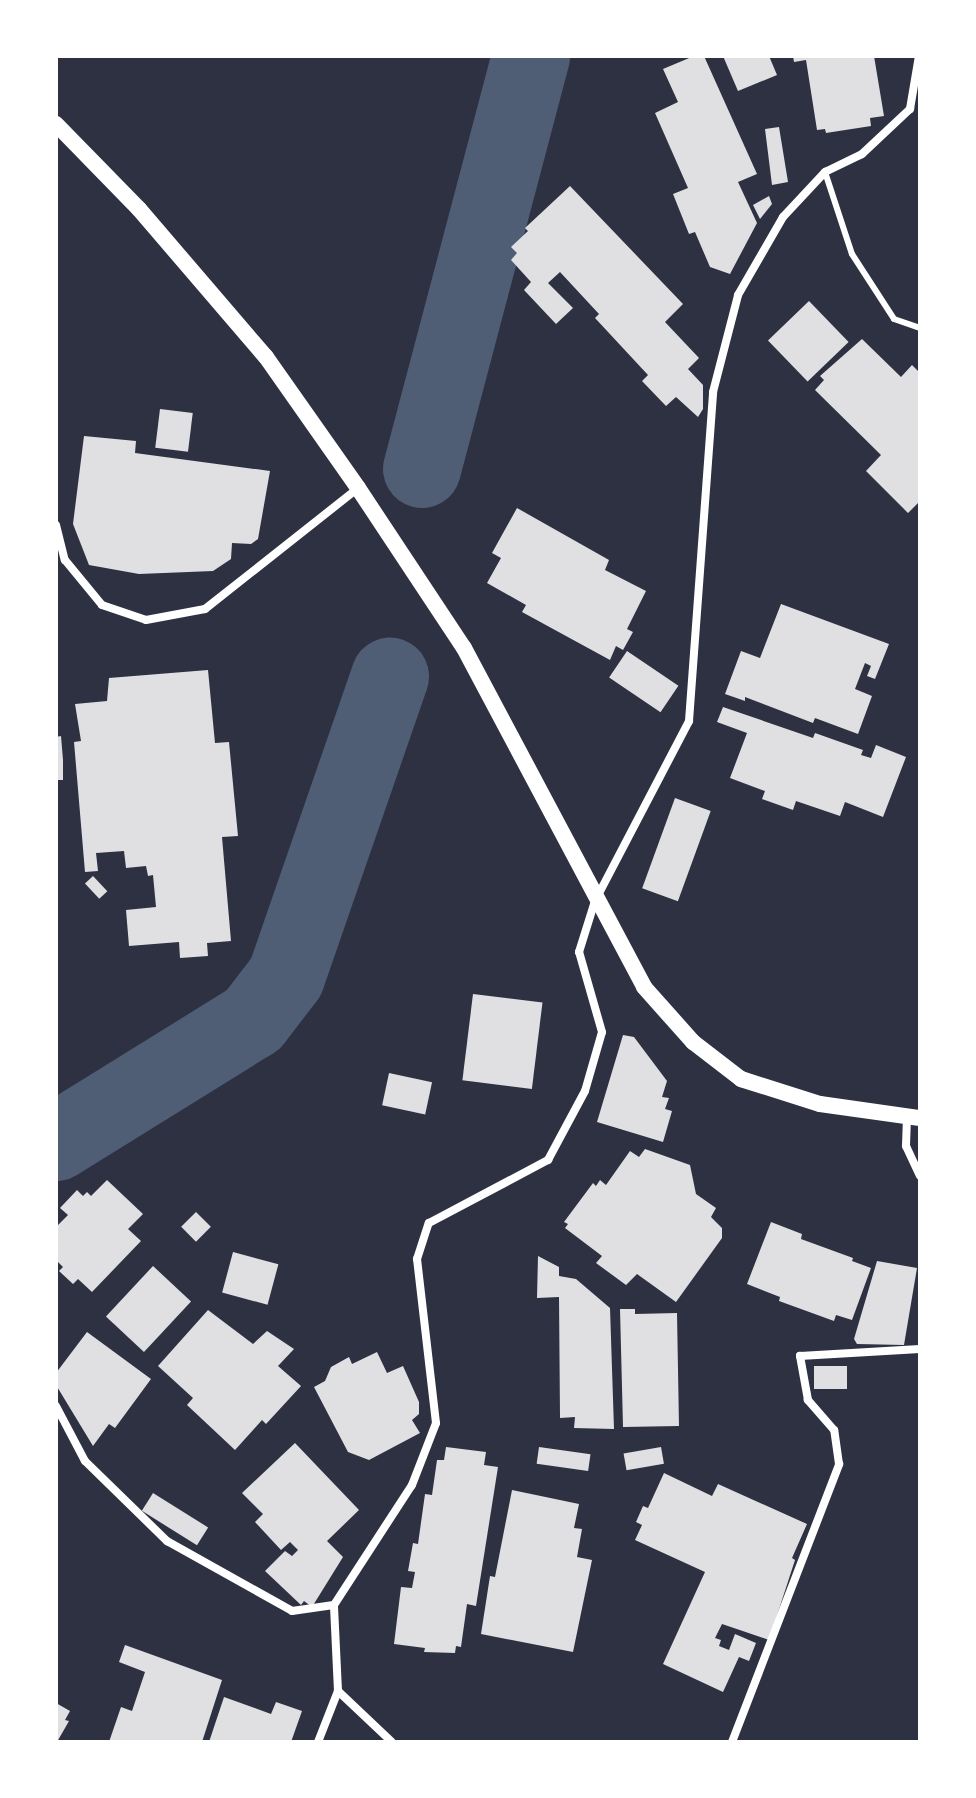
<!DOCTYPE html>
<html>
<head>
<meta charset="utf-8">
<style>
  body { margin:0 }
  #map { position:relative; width:976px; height:1798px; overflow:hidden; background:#2d3142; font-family:"IBM Plex Serif",serif }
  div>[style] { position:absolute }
  .river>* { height:78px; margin:-39px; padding:0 39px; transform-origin:39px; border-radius:39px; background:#4f5d75 }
  .building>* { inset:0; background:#e0e0e3; transform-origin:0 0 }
  .service>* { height:6px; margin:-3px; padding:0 3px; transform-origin:3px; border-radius:3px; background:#fff }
  .minor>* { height:8px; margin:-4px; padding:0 4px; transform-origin:4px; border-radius:4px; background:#fff }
  .secondary>* { height:16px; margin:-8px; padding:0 8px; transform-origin:8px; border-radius:8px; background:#fff }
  span { translate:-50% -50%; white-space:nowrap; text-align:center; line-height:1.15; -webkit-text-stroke:8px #fff; paint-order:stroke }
  .frame { position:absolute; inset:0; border:58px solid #fff; pointer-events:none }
</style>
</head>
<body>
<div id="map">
  <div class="river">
    <i style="left:422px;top:469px;width:427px;rotate:-75.2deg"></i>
    <i style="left:56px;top:1142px;width:232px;rotate:-31.8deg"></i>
    <i style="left:253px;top:1020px;width:54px;rotate:-52.5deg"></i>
    <i style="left:286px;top:977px;width:318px;rotate:-70.9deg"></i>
  </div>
  <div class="building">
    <i style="clip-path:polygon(694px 56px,704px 56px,757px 174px,738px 182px,757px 223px,730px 274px,710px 267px,695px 232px,689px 234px,673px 194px,688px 188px,655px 113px,678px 102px,663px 69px)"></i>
    <i style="clip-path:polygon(723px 56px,769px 56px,777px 75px,738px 91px)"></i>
    <i style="clip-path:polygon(793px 56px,874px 56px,884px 116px,870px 118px,871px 126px,826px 133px,825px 129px,817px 130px,806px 60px,794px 62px)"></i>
    <i style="clip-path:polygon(779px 127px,788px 182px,772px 185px,765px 129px)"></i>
    <i style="clip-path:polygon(570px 186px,683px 304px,665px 322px,699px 358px,688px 369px,703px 385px,703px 409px,698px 417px,676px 397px,666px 406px,642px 381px,648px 375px,595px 318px,599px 314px,560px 272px,548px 283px,573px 308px,556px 324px,524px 290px,531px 282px,511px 260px,517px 253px,511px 247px,528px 231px,525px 228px)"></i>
    <i style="clip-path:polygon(769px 196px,772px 204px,760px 219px,753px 205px)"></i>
    <i style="left:809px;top:301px;width:57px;height:57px;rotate:46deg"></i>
    <i style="clip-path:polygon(862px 339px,901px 377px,912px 365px,920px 373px,920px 501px,908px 513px,866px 471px,881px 455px,815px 390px,824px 380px,820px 376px)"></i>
    <i style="left:160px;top:409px;width:33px;height:39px;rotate:7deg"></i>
    <i style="clip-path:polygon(84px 436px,136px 441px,135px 453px,270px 471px,258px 539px,251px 544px,232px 543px,231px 559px,213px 571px,139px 574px,89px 565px,73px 524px)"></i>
    <i style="clip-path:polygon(517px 508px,609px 560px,605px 570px,646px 591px,627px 629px,633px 632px,623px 650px,616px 646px,610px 660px,522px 612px,526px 605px,487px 583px,501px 558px,492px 553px)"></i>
    <i style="clip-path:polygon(781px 604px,889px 644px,875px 679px,867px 676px,871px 666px,865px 663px,855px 689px,872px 696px,858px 734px,815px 718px,813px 723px,745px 697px,745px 701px,725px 694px,741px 651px,760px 658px)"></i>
    <i style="left:627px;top:651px;width:62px;height:32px;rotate:34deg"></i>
    <i style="clip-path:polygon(208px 670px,215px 743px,229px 742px,238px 836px,222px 837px,231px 941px,207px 943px,208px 956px,180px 958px,179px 942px,129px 946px,126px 910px,156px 907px,153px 875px,148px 876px,146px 866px,126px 868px,124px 851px,96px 853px,98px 871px,85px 872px,74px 742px,81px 741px,75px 704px,107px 701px,109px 678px)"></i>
    <i style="clip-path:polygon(723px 707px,813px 738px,815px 733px,863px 750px,861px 755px,871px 758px,876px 745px,906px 757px,883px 817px,845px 802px,840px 816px,796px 801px,793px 810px,762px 799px,765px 791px,730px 778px,747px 733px,717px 722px)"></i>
    <i style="clip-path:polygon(61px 736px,63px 760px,63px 780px,56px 780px,56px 737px)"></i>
    <i style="left:675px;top:798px;width:38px;height:96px;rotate:20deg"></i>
    <i style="left:93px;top:876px;width:21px;height:11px;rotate:47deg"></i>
    <i style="left:473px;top:994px;width:70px;height:87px;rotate:7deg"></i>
    <i style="clip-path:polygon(623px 1035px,634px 1037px,667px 1081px,662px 1097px,669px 1098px,665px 1109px,672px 1111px,663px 1142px,597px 1122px)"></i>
    <i style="left:389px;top:1073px;width:44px;height:33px;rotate:12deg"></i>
    <i style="clip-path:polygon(645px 1149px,690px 1165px,696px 1194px,716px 1208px,711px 1217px,722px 1228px,722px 1238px,676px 1302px,637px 1274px,626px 1285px,596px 1263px,602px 1256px,565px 1228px,568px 1224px,564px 1222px,593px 1183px,596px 1186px,600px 1180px,606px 1185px,630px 1151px,639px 1157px)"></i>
    <i style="clip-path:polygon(107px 1180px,143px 1214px,128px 1229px,141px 1241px,92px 1292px,78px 1279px,73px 1284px,59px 1271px,63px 1267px,56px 1260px,56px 1227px,68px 1215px,60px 1208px,77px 1190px,83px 1196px,87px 1192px,91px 1196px)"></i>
    <i style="left:196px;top:1212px;width:21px;height:21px;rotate:45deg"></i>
    <i style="clip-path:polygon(771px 1222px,802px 1234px,801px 1239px,853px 1258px,852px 1261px,871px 1268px,852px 1320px,836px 1315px,834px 1321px,779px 1301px,780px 1297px,747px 1284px)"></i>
    <i style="left:233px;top:1252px;width:47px;height:42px;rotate:15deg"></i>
    <i style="clip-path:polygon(538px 1256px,559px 1267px,559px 1276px,576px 1279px,610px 1308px,614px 1429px,574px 1428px,575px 1417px,560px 1418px,559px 1297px,537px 1298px)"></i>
    <i style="clip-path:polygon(877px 1261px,917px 1268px,904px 1345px,857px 1344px,854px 1339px)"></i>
    <i style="left:153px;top:1266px;width:52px;height:69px;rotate:43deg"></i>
    <i style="clip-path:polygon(620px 1309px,635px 1309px,635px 1314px,677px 1313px,679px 1426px,623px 1427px)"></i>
    <i style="clip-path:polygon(208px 1310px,253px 1344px,267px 1331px,294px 1349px,278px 1366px,301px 1386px,266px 1424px,262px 1420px,235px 1450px,187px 1405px,193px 1398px,158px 1366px)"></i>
    <i style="clip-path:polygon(87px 1332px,151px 1379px,115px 1428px,109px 1424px,93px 1446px,56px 1385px,56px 1373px)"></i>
    <i style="clip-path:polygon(377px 1352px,387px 1373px,403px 1366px,419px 1402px,419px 1414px,412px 1420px,420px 1433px,369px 1460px,348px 1452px,314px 1387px,325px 1381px,331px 1367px,349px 1357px,352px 1364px)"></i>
    <i style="left:847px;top:1366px;width:23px;height:33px;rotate:90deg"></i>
    <i style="clip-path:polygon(295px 1443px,359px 1510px,327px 1541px,343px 1557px,312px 1607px,304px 1601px,301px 1605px,265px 1571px,285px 1551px,292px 1556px,298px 1550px,290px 1542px,281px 1550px,255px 1522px,263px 1514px,242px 1493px)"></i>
    <i style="clip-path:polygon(446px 1447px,486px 1452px,484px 1465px,498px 1467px,476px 1606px,467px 1604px,461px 1647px,456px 1646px,455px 1653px,424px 1652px,425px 1648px,394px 1644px,401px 1587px,412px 1588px,415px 1572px,408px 1571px,413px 1543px,418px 1544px,425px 1494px,432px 1495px,437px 1460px,444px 1460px)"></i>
    <i style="left:539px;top:1447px;width:52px;height:17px;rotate:8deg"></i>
    <i style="left:661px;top:1447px;width:17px;height:38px;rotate:80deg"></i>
    <i style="clip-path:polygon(664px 1473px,712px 1496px,718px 1484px,807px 1524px,792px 1558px,795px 1560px,769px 1640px,722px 1624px,715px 1638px,721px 1640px,719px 1646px,729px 1650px,735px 1634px,756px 1643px,749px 1661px,739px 1657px,723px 1692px,663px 1664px,705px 1572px,635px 1540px,642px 1525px,636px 1522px,643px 1506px,648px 1508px)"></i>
    <i style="clip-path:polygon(512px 1490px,579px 1504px,574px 1528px,582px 1529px,577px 1557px,592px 1560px,573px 1652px,481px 1634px,490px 1576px,495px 1577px)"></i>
    <i style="left:153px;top:1493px;width:65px;height:21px;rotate:32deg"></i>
    <i style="clip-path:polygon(125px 1645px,222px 1680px,202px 1742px,109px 1742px,121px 1707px,132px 1711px,145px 1672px,119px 1662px)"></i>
    <i style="clip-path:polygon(224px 1697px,271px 1714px,276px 1702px,302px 1711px,291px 1742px,209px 1742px)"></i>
    <i style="clip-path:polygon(56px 1703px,70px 1711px,65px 1720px,69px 1721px,57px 1742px)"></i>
  </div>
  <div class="service">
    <i style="left:825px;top:172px;width:86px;rotate:71.8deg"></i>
    <i style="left:852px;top:254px;width:77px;rotate:57.1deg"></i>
    <i style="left:894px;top:319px;width:28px;rotate:19deg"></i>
  </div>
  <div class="minor">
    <i style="left:56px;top:525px;width:36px;rotate:76deg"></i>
    <i style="left:65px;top:560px;width:58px;rotate:50.6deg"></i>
    <i style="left:102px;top:605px;width:46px;rotate:18.8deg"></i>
    <i style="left:146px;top:620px;width:60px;rotate:-10.6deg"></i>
    <i style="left:205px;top:609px;width:195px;rotate:-38.3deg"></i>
    <i style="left:907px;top:1117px;width:29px;rotate:92deg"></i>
    <i style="left:906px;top:1146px;width:33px;rotate:65deg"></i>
    <i style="left:56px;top:1406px;width:62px;rotate:62.2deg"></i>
    <i style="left:85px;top:1461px;width:115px;rotate:44.3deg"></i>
    <i style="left:167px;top:1541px;width:143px;rotate:29.2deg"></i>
    <i style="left:292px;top:1611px;width:42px;rotate:-8.1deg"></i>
    <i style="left:338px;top:1691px;width:74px;rotate:43.4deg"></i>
    <i style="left:318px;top:1742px;width:55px;rotate:-68.6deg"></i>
    <i style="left:338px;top:1691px;width:86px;rotate:-92.7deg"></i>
    <i style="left:334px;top:1605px;width:143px;rotate:-57deg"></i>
    <i style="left:412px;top:1485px;width:66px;rotate:-68.8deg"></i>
    <i style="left:436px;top:1423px;width:165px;rotate:-96.6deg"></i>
    <i style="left:417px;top:1259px;width:38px;rotate:-72deg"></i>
    <i style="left:429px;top:1223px;width:135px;rotate:-27.9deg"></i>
    <i style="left:548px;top:1160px;width:78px;rotate:-61.8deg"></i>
    <i style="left:585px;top:1091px;width:61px;rotate:-73.9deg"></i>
    <i style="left:602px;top:1032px;width:83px;rotate:-106deg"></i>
    <i style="left:579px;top:952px;width:53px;rotate:-72.6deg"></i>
    <i style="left:595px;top:901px;width:203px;rotate:-62.4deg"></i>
    <i style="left:689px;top:721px;width:330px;rotate:-85.8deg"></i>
    <i style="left:713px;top:392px;width:100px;rotate:-75.5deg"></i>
    <i style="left:738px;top:295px;width:90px;rotate:-60deg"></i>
    <i style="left:783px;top:217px;width:62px;rotate:-47deg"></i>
    <i style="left:825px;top:172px;width:41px;rotate:-25.9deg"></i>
    <i style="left:862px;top:154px;width:66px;rotate:-43.2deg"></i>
    <i style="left:910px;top:109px;width:54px;rotate:-80.4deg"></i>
    <i style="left:732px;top:1742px;width:298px;rotate:-68.9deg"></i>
    <i style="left:839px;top:1464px;width:34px;rotate:-98deg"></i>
    <i style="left:834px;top:1430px;width:40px;rotate:-131deg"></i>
    <i style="left:808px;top:1400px;width:45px;rotate:-100.3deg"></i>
    <i style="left:800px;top:1356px;width:120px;rotate:-3.3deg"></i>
  </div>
  <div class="secondary">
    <i style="left:56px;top:124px;width:119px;rotate:45.7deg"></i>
    <i style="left:139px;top:209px;width:195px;rotate:49.4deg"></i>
    <i style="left:266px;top:357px;width:160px;rotate:54.9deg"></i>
    <i style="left:358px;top:488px;width:192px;rotate:56.5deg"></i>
    <i style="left:464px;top:648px;width:384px;rotate:62deg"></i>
    <i style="left:644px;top:987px;width:74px;rotate:48.3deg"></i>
    <i style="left:693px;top:1042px;width:61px;rotate:37.6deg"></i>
    <i style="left:741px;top:1079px;width:83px;rotate:17.6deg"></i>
    <i style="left:820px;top:1104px;width:101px;rotate:8deg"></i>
  </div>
  <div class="frame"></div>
</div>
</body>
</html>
